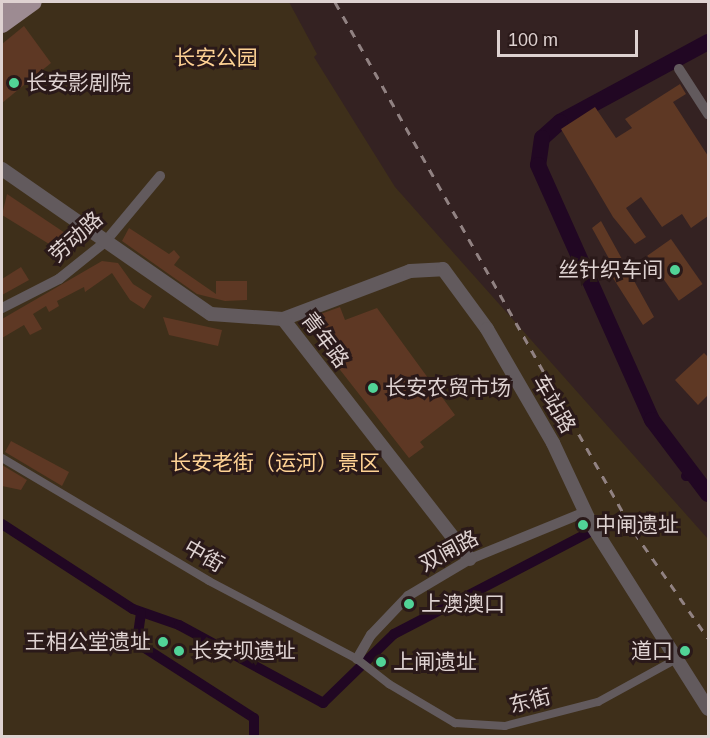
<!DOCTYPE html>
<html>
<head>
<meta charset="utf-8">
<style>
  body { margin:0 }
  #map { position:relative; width:710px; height:738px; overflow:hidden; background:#342222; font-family:Arial,"Noto Sans SC",sans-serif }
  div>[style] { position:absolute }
  .green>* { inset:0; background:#3e2f1a }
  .canal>* { height:10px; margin:-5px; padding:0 5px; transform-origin:5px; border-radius:5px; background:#210723 }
  .river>* { height:16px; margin:-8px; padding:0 8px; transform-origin:8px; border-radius:8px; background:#210723 }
  .building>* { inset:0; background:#5e3824; transform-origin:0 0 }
  .pedestrian>* { height:8px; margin:-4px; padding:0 4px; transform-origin:4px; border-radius:4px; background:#625a5d }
  .minor>* { height:10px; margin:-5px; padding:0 5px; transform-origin:5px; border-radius:5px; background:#625a5d }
  .tertiary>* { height:14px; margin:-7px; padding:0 7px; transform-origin:7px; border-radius:7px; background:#625a5d }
  .primary>* { height:15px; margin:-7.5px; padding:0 7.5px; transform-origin:7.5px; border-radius:7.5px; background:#9d8b92 }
  .rail>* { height:3px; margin-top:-1.5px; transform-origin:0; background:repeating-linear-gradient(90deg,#918282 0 8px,transparent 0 16px) }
  .dots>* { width:16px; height:16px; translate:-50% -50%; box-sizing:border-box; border:3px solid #2a1919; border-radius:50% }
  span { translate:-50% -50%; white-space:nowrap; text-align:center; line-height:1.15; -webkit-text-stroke:6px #2a1919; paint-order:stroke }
  .park-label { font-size:21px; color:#fed294 }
  .poi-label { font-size:21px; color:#ded2d1 }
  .left { translate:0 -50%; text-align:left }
  .right { translate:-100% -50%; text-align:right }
  .street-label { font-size:21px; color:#ded2d1 }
  .frame { position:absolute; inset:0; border:3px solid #ded2d1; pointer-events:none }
  .scale { position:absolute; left:497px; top:30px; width:141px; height:27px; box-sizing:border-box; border:3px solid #ded2d1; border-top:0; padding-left:8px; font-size:18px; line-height:21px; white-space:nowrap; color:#ded2d1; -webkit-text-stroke:4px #2a1919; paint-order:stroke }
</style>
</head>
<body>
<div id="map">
  <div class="green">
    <i style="clip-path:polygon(2px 2px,289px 2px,317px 54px,314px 57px,395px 187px,708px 539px,708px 736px,2px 736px)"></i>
  </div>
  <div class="canal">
    <i style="left:686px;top:476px;width:7px;rotate:-34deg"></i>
    <i style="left:2px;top:524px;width:156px;rotate:33deg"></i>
    <i style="left:133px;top:609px;width:49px;rotate:19.2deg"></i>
    <i style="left:179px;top:625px;width:164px;rotate:28.4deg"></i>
    <i style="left:323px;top:703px;width:99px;rotate:-44.2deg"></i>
    <i style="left:394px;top:634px;width:245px;rotate:-27.5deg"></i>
    <i style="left:141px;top:613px;width:30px;rotate:98deg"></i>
    <i style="left:137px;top:643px;width:139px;rotate:32.7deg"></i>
    <i style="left:254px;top:718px;width:18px;rotate:90deg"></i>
  </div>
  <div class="river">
    <i style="left:708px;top:42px;width:168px;rotate:151.6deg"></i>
    <i style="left:560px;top:122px;width:24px;rotate:138deg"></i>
    <i style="left:542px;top:138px;width:27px;rotate:98deg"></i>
    <i style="left:538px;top:165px;width:279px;rotate:65.9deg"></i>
    <i style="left:652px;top:420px;width:93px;rotate:52.9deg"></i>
  </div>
  <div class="building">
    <i style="clip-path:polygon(24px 26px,51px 63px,2px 103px,2px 44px)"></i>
    <i style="clip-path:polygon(680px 84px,686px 94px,673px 102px,708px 156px,708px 216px,691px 228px,682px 214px,662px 227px,641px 197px,626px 208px,646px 237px,635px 244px,613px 217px,561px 129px,595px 107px,616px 138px,632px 128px,625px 119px)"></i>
    <i style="clip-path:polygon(7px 194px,71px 237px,67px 255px,2px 215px)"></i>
    <i style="clip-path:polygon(601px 221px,654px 317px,643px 325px,613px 278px,618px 275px,592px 228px)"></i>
    <i style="clip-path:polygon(129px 228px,169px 254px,174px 250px,180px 257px,174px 265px,216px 294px,216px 281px,247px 281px,247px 300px,225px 301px,197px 294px,122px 241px)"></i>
    <i style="left:671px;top:239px;width:55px;height:29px;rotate:55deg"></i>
    <i style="clip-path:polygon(102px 261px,118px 263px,133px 284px,152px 296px,144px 309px,130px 300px,112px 273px,85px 292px,84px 287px,57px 301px,59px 306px,49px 312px,46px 306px,33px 314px,42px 329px,30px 335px,24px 325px,2px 338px,2px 319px)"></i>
    <i style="clip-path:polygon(21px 267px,29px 280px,2px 295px,2px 279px)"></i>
    <i style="clip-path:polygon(340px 307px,345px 320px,377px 308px,455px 415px,420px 442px,424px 447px,409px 458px,312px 334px,315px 316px)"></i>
    <i style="clip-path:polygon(163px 317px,222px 330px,218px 346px,169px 335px)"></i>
    <i style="clip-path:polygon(704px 353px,708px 357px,708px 395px,698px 405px,675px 380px)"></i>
    <i style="clip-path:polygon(11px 441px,69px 472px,62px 486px,5px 452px)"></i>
    <i style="clip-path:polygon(2px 465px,27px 480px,21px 490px,2px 486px)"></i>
  </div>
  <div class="pedestrian">
    <i style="left:2px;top:458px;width:241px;rotate:30.7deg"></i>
    <i style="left:209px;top:581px;width:167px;rotate:27.8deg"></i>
    <i style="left:357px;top:659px;width:41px;rotate:38deg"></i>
    <i style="left:389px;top:684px;width:77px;rotate:30.6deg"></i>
    <i style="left:455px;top:723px;width:50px;rotate:3.4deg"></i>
    <i style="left:505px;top:726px;width:96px;rotate:-14.5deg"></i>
    <i style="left:598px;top:702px;width:91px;rotate:-28.8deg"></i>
  </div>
  <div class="minor">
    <i style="left:679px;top:69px;width:54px;rotate:57.2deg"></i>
    <i style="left:2px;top:308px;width:64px;rotate:-27deg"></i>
    <i style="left:59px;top:279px;width:59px;rotate:-38.8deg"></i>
    <i style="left:105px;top:242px;width:86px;rotate:-50.2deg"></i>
    <i style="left:357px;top:659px;width:28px;rotate:-60deg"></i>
    <i style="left:371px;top:635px;width:54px;rotate:-46.5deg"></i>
    <i style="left:408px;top:596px;width:72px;rotate:-30.8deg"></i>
    <i style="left:470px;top:559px;width:124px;rotate:-22.2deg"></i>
  </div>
  <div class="tertiary">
    <i style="left:2px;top:169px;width:254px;rotate:34.8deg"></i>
    <i style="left:211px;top:314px;width:72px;rotate:4deg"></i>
    <i style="left:283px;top:319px;width:136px;rotate:-20.7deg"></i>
    <i style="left:410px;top:271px;width:33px;rotate:-3deg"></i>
    <i style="left:443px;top:269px;width:74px;rotate:53.7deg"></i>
    <i style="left:487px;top:329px;width:132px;rotate:59.9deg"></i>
    <i style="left:553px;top:443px;width:87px;rotate:64.9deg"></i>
    <i style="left:590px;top:522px;width:221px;rotate:57.7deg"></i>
    <i style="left:283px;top:319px;width:304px;rotate:52.1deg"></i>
  </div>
  <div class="primary">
    <i style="left:2px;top:11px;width:16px;rotate:-35deg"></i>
    <i style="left:2px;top:25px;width:39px;rotate:-36deg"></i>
  </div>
  <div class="rail">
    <i style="left:335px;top:2px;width:609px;rotate:60.57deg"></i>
    <i style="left:634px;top:532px;width:129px;rotate:55.1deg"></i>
  </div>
  <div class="dots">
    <i style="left:14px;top:83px;background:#51d397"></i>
    <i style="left:675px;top:270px;background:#51d397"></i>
    <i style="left:373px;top:388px;background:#51d397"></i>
    <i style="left:583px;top:525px;background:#51d397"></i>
    <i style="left:409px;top:604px;background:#51d397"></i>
    <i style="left:163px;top:642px;background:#51d397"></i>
    <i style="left:179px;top:651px;background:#51d397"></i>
    <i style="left:685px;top:651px;background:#51d397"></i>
    <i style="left:381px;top:662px;background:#51d397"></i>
  </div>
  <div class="park-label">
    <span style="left:216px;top:58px">长安公园</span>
    <span style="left:275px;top:463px">长安老街（运河）景区</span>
  </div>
  <div class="poi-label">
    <span class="left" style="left:26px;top:83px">长安影剧院</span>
    <span class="right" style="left:663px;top:270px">丝针织车间</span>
    <span class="left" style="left:385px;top:388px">长安农贸市场</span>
    <span class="left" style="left:595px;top:525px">中闸遗址</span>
    <span class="left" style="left:421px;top:604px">上澳澳口</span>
    <span class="right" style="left:151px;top:642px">王相公堂遗址</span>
    <span class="left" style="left:191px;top:651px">长安坝遗址</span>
    <span class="right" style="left:673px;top:651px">道口</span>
    <span class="left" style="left:393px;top:662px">上闸遗址</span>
  </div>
  <div class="street-label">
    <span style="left:76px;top:237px;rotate:-42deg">劳动路</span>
    <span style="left:325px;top:340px;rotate:53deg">青年路</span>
    <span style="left:554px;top:404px;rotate:60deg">车站路</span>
    <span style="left:449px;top:551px;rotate:-28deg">双闸路</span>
    <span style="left:204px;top:556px;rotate:30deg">中街</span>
    <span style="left:530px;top:701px;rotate:-14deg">东街</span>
  </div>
  <div class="frame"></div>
  <div class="scale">100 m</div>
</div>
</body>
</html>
